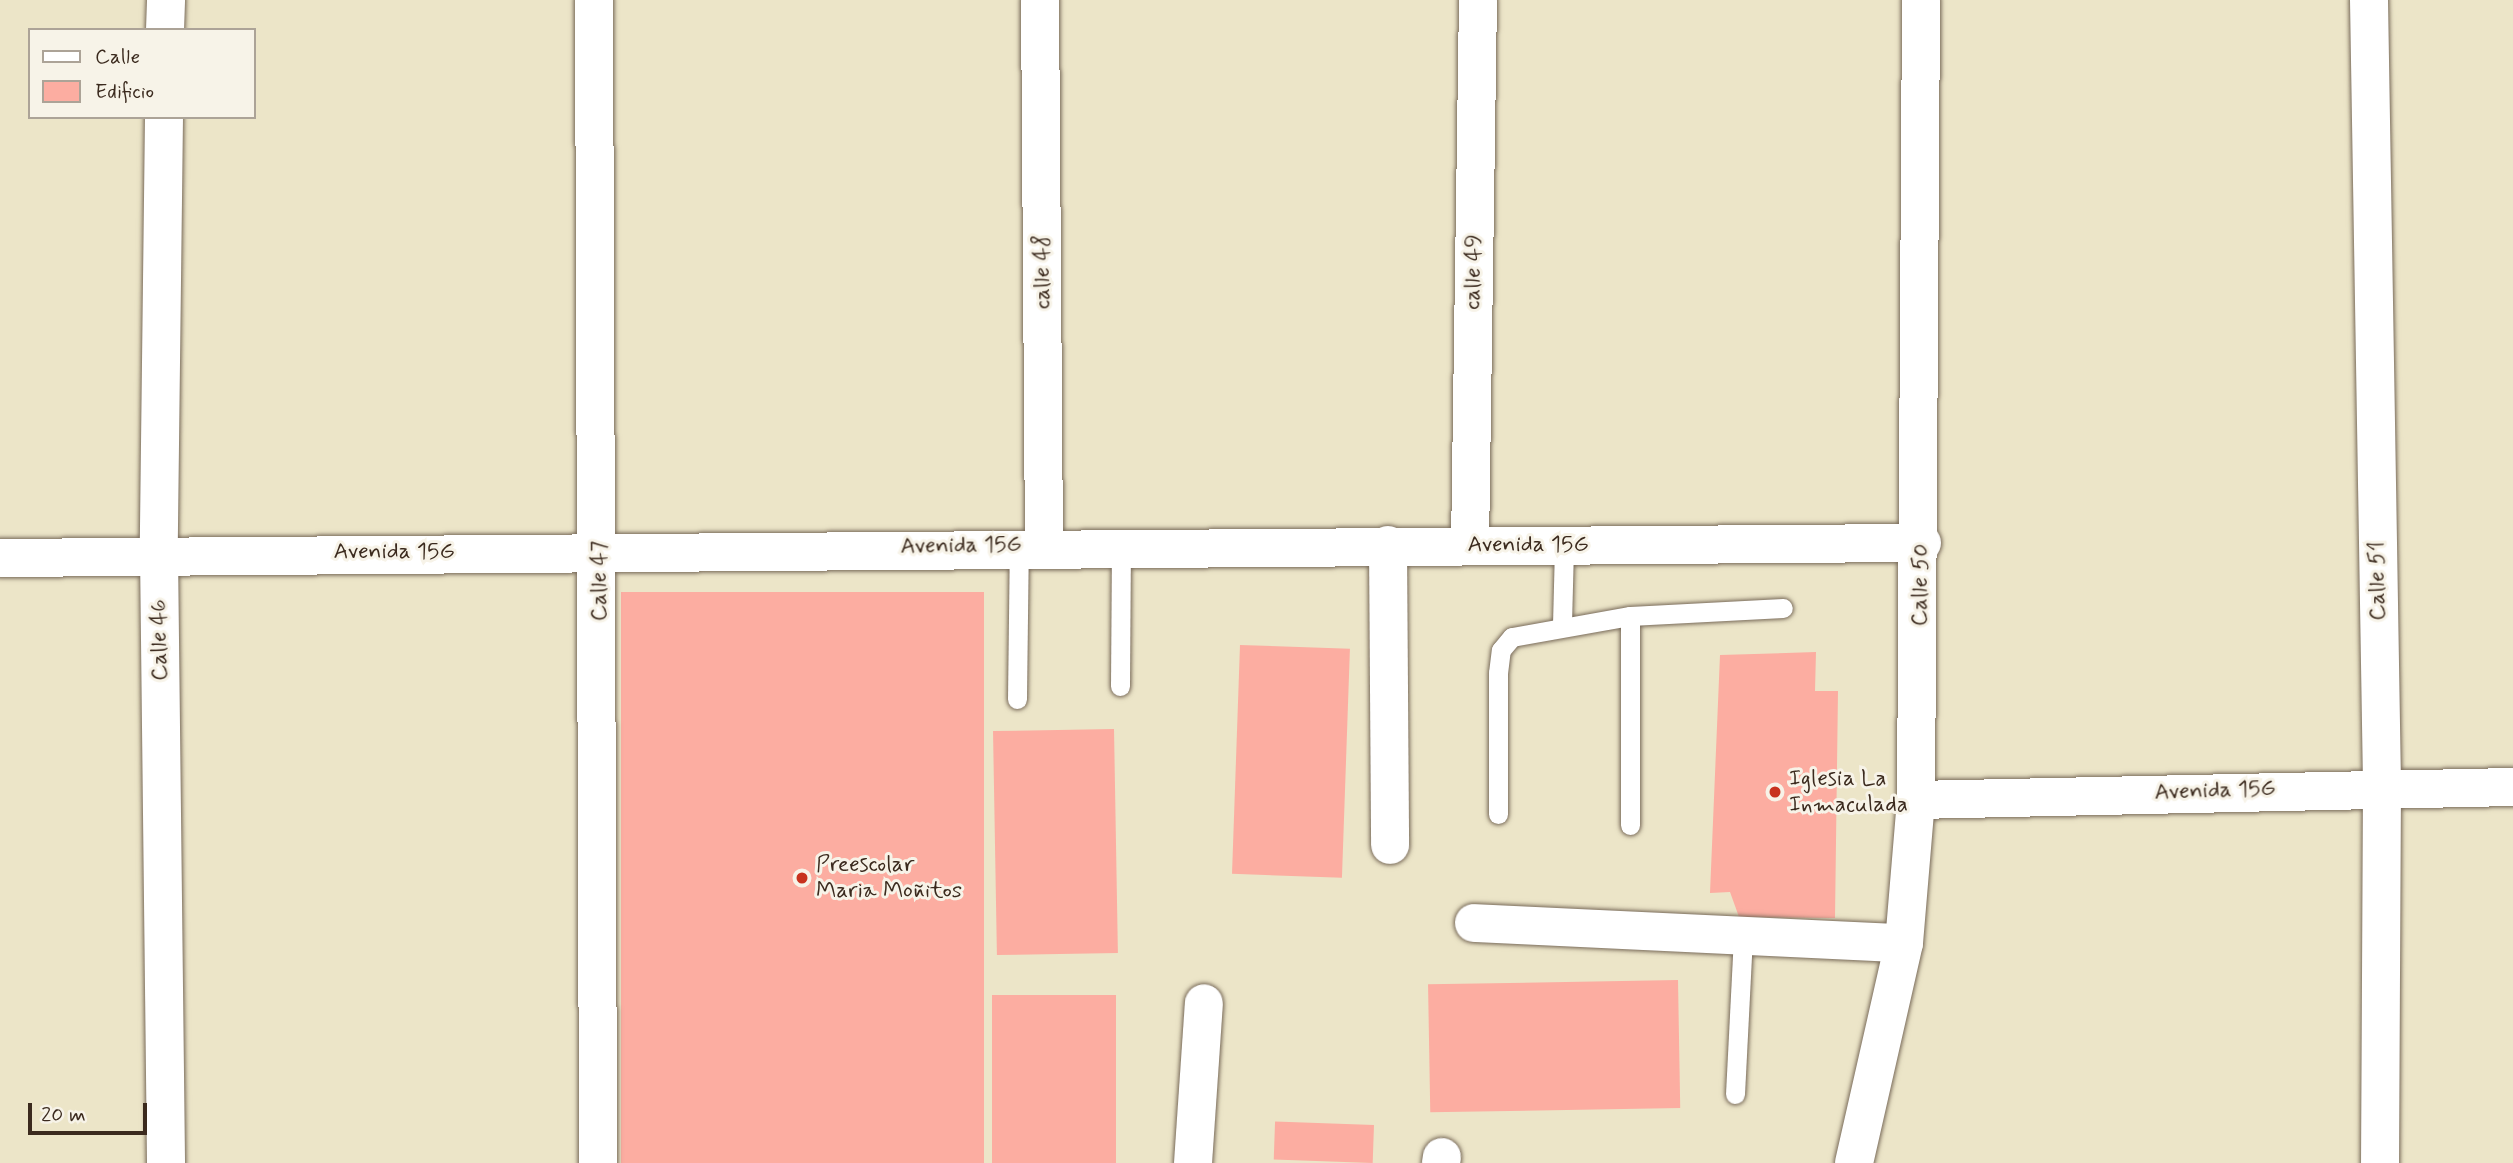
<!DOCTYPE html>
<html>
<head>
<meta charset="utf-8">
<style>
  body { margin:0 }
  #map { position:relative; width:2513px; height:1163px; overflow:hidden; background:#ece5c8; font-family:Mynerve,sans-serif }
  div>[style] { position:absolute }
  .building>* { inset:0; background:#fcada1; transform-origin:0 0 }
  .roads { filter:drop-shadow(0 0 2px #796b5a) drop-shadow(0 0 2px #796b5a) }
  .service>* { height:19px; margin:-9.5px; padding:0 9.5px; transform-origin:9.5px; border-radius:9.5px; background:#fff }
  .minor>* { height:38px; margin:-19px; padding:0 19px; transform-origin:19px; border-radius:19px; background:#fff }
  .dots>* { width:19px; height:19px; translate:-50% -50%; box-sizing:border-box; border:4px solid #f7f3e8; border-radius:50% }
  span { translate:-50% -50%; white-space:nowrap; text-align:center; line-height:1.15; -webkit-text-stroke:6px #f7f3e8; paint-order:stroke }
  .street-label { font-size:23px; color:#3b2a1e }
  .poi-label { font-size:23px; color:#3b2a1e }
  .left { translate:0 -50%; text-align:left }
  .legend { position:absolute; left:28px; top:28px; width:228px; height:91px; box-sizing:border-box; background:#f7f3e8; border:2px solid #aca397; margin:0; padding:9px 12px; list-style:none; font-size:21px; color:#3b2a1e }
  .legend li { display:flex; align-items:center; gap:14px; height:35px }
  .legend b { width:35px; border:2px solid #aca397 }
  .scale { position:absolute; left:28px; top:1103px; width:119px; height:32px; box-sizing:border-box; border:4px solid #3b2a1e; border-top:0; padding-left:9px; font-size:21px; line-height:24px; white-space:nowrap; color:#3b2a1e; -webkit-text-stroke:5px #f7f3e8; paint-order:stroke }
</style>
</head>
<body>
<div id="map">
  <div class="building">
    <i style="left:621px;top:592px;width:363px;height:571px"></i>
    <i style="left:1240px;top:645px;width:110px;height:229px;rotate:2deg"></i>
    <i style="clip-path:polygon(1816px 652px,1815px 691px,1838px 691px,1835px 918px,1739px 917px,1730px 892px,1710px 893px,1720px 655px)"></i>
    <i style="left:1114px;top:729px;width:224px;height:121px;rotate:89deg"></i>
    <i style="left:1678px;top:980px;width:128px;height:250px;rotate:89deg"></i>
    <i style="left:992px;top:995px;width:124px;height:168px"></i>
    <i style="left:1374px;top:1125px;width:38px;height:99px;rotate:92deg"></i>
  </div>
  <div class="roads">
    <div class="service">
      <i style="left:1630px;top:616px;width:209px;rotate:90deg"></i>
      <i style="left:1562px;top:624px;width:79px;rotate:-88.5deg"></i>
      <i style="left:1120px;top:686px;width:141px;rotate:-89.6deg"></i>
      <i style="left:1017px;top:699px;width:154px;rotate:-89.3deg"></i>
      <i style="left:1498px;top:814px;width:141px;rotate:-90deg"></i>
      <i style="left:1498px;top:673px;width:23px;rotate:-83deg"></i>
      <i style="left:1501px;top:650px;width:17px;rotate:-50deg"></i>
      <i style="left:1512px;top:637px;width:120px;rotate:-10.1deg"></i>
      <i style="left:1630px;top:616px;width:153px;rotate:-3deg"></i>
      <i style="left:1735px;top:1094px;width:157px;rotate:-87.1deg"></i>
    </div>
    <div class="minor">
      <i style="left:594px;top:0;width:1163px;rotate:89.8deg"></i>
      <i style="left:1040px;top:0;width:545px;rotate:89.58deg"></i>
      <i style="left:2369px;top:0;width:786px;rotate:89.05deg"></i>
      <i style="left:2382px;top:786px;width:377px;rotate:90.3deg"></i>
      <i style="left:165px;top:30px;width:30px;rotate:-88deg"></i>
      <i style="left:164px;top:117px;width:436px;rotate:90.7deg"></i>
      <i style="left:159px;top:553px;width:610px;rotate:89.34deg"></i>
      <i style="left:1388px;top:545px;width:300px;rotate:89.6deg"></i>
      <i style="left:1470px;top:545px;width:545px;rotate:-89.16deg"></i>
      <i style="left:0;top:558px;width:1922px;rotate:-0.45deg"></i>
      <i style="left:1916px;top:800px;width:597px;rotate:-1.25deg"></i>
      <i style="left:1474px;top:923px;width:430px;rotate:2.7deg"></i>
      <i style="left:1193px;top:1163px;width:160px;rotate:-86.1deg"></i>
      <i style="left:1441px;top:1163px;width:6px;rotate:-81deg"></i>
      <i style="left:1854px;top:1163px;width:226px;rotate:-77.2deg"></i>
      <i style="left:1904px;top:943px;width:144px;rotate:-85.2deg"></i>
      <i style="left:1916px;top:800px;width:800px;rotate:-89.64deg"></i>
    </div>
  </div>
  <div class="dots">
    <i style="left:1775px;top:792px;background:#c8321e"></i>
    <i style="left:802px;top:878px;background:#c8321e"></i>
  </div>
  <div class="street-label">
    <span style="left:1043px;top:272px;rotate:-91deg">calle 48</span>
    <span style="left:1474px;top:272px;rotate:-89deg">calle 49</span>
    <span style="left:1528px;top:545px">Avenida 15G</span>
    <span style="left:961px;top:546px;rotate:-1deg">Avenida 15G</span>
    <span style="left:394px;top:552px">Avenida 15G</span>
    <span style="left:600px;top:581px;rotate:-90deg">Calle 47</span>
    <span style="left:2378px;top:581px;rotate:-91deg">Calle 51</span>
    <span style="left:1921px;top:585px;rotate:-89deg">Calle 50</span>
    <span style="left:160px;top:640px;rotate:-91deg">Calle 46</span>
    <span style="left:2215px;top:791px;rotate:-2deg">Avenida 15G</span>
  </div>
  <div class="poi-label">
    <span class="left" style="left:1789px;top:792px">Iglesia La<br>Inmaculada</span>
    <span class="left" style="left:816px;top:878px">Preescolar<br>Maria Moñitos</span>
  </div>
  <ul class="legend">
  <li><b style="height:9px;background:#fff"></b>Calle</li>
  <li><b style="height:19px;background:#fcada1"></b>Edificio</li>
  </ul>
  <div class="scale">20 m</div>
</div>
</body>
</html>
